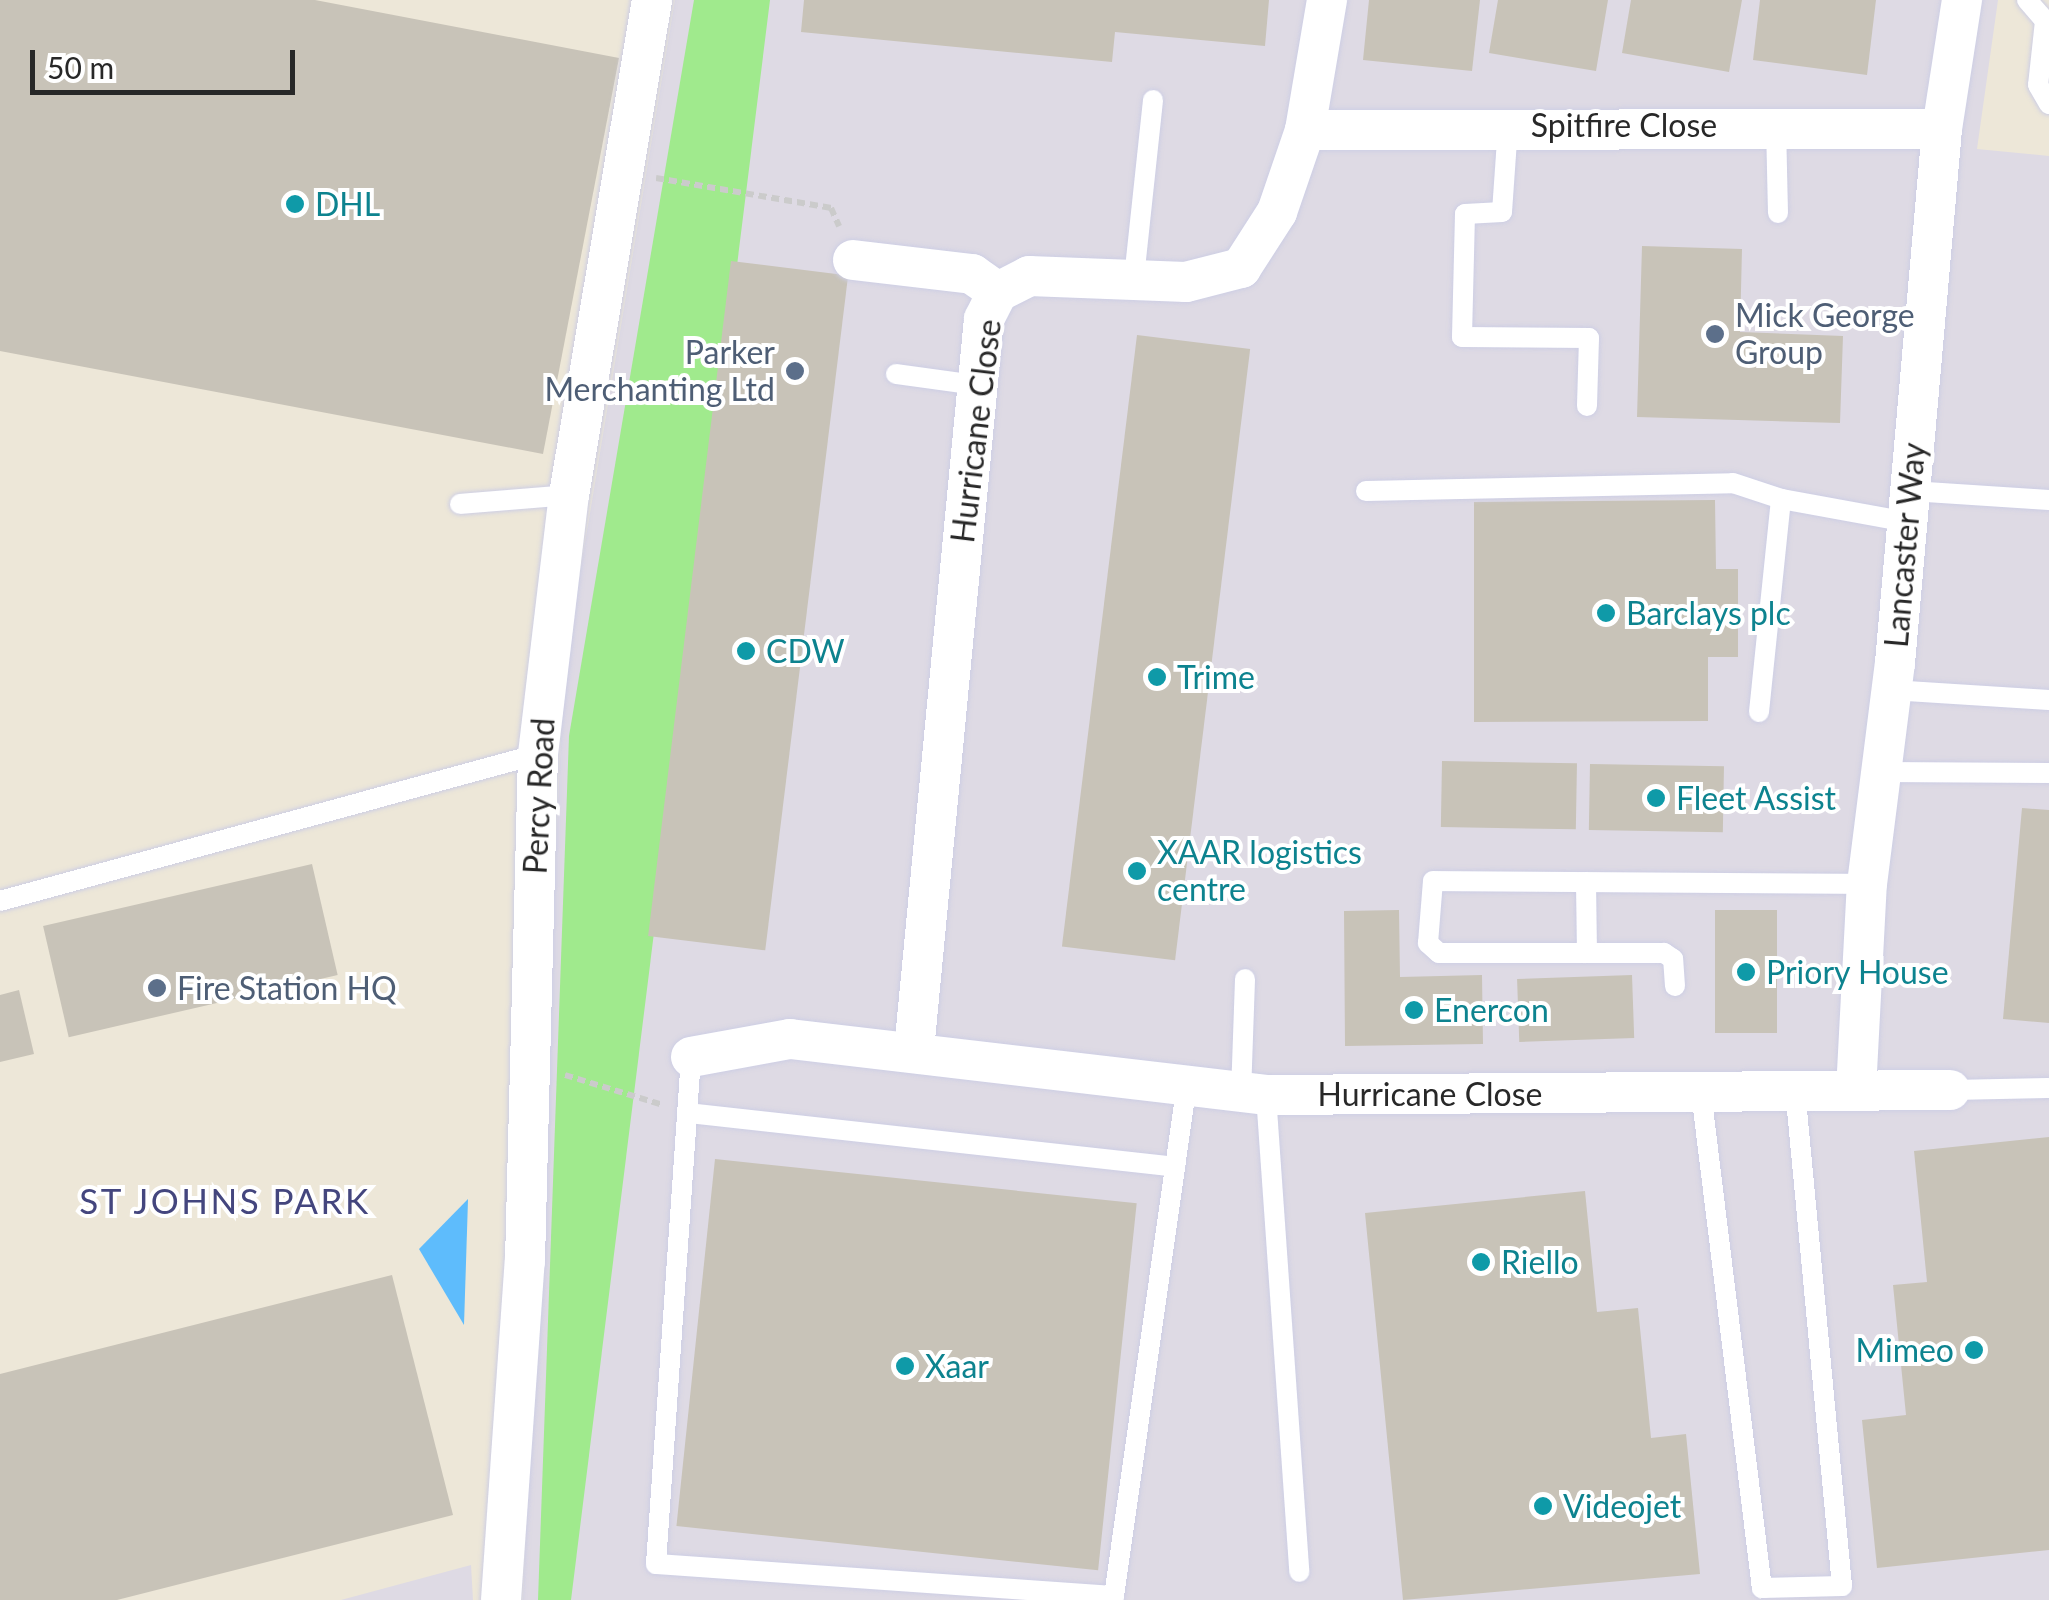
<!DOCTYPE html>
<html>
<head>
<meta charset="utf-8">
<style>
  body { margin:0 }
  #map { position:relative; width:2049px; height:1600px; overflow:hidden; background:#ede7d8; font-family:Lato,sans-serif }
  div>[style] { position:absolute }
  .industrial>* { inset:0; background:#dedae4 }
  .green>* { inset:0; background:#a0ea8d }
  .water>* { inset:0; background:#5ebcfc }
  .building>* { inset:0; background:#c8c3b8; transform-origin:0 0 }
  .path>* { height:6px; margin-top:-3px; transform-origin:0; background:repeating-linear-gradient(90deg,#cbcbcb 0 8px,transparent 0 13px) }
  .roads { filter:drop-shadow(0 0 2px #cdcee4) drop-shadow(0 0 2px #cdcee4) }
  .service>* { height:20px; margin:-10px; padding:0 10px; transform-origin:10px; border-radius:10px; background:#fff }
  .minor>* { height:40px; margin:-20px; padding:0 20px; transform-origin:20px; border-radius:20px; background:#fff }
  .dots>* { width:28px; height:28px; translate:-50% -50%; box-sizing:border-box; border:5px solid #fff; border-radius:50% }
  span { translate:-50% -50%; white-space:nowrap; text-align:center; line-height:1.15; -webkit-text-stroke:8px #fff; paint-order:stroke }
  .street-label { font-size:32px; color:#282828 }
  .culture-label { font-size:32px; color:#0d838f }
  .left { translate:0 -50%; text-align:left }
  .right { translate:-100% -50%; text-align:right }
  .service-label { font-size:32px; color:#4e5e75 }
  .neighbourhood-label { font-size:35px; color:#44467e; letter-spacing:2.5px }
  .scale { position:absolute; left:30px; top:50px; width:265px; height:45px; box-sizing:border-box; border:5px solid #282828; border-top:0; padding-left:12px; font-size:30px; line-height:35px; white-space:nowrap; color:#282828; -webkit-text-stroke:8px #fff; paint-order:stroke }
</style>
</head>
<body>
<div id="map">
  <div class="industrial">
    <i style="clip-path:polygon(675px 0,1998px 0,1977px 149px,2049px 156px,2049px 1600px,523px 1600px,564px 670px)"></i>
    <i style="clip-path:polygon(471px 1565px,473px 1600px,341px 1600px)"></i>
  </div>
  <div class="green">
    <i style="clip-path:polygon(694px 0,770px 0,571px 1600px,538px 1600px,569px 736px)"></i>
  </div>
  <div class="water">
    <i style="clip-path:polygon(468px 1199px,468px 1200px,464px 1325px,419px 1249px)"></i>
  </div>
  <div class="building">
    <i style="clip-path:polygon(0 0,315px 0,619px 58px,543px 454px,0 351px)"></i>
    <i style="clip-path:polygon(804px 0,1269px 0,1265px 46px,1115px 32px,1112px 62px,801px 32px)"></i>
    <i style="clip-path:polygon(1369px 0,1480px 0,1472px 71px,1363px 60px)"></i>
    <i style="clip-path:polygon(1498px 0,1608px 0,1596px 71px,1489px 53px)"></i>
    <i style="clip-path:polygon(1631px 0,1742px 0,1729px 72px,1622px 53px)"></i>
    <i style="clip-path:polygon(1760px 0,1876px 0,1867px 75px,1753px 60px)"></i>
    <i style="clip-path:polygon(1642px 246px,1742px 249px,1740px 332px,1843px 336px,1840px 423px,1637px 417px)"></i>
    <i style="left:731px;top:261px;width:118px;height:680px;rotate:7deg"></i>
    <i style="left:1137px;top:335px;width:114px;height:616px;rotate:7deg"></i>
    <i style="clip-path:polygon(1715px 500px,1716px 569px,1738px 569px,1738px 657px,1708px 657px,1708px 721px,1474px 722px,1474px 502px)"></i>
    <i style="left:1442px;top:761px;width:135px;height:66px;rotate:1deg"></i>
    <i style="left:1590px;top:764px;width:134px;height:66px;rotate:1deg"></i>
    <i style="clip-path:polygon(2022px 808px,2049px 810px,2049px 1023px,2003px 1019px)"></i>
    <i style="left:312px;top:864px;width:114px;height:276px;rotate:77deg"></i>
    <i style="clip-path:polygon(1399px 910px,1400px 977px,1482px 975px,1483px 1044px,1345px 1046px,1344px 911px)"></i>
    <i style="left:1715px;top:910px;width:62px;height:123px"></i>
    <i style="left:1632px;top:975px;width:63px;height:115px;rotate:88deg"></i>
    <i style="clip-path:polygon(19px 990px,34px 1054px,0 1062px,0 995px)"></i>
    <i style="clip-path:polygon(2049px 1137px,2049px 1550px,1877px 1568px,1862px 1420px,1906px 1415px,1893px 1285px,1927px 1282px,1914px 1151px)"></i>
    <i style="left:715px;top:1159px;width:424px;height:369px;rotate:6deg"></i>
    <i style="clip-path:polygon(1585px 1191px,1597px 1312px,1638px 1308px,1651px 1438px,1686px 1434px,1700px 1574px,1403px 1600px,1365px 1213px)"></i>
    <i style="clip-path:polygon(392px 1275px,453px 1515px,117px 1600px,0 1600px,0 1374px)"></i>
  </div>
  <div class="path">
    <i style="left:656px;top:178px;width:178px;rotate:9.7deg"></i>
    <i style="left:831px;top:208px;width:20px;rotate:66deg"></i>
    <i style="left:565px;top:1075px;width:102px;rotate:17deg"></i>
  </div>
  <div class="roads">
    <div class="service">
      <i style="left:2027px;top:0;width:28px;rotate:49deg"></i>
      <i style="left:2045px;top:21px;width:64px;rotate:96.2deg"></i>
      <i style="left:2038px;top:85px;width:22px;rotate:60deg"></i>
      <i style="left:1776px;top:125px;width:88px;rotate:88.7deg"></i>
      <i style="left:1508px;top:126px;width:86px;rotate:94deg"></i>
      <i style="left:1502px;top:212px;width:37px;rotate:177deg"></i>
      <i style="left:1465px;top:214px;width:123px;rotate:91.4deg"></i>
      <i style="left:1462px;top:337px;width:127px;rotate:0.5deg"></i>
      <i style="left:1589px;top:338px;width:68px;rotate:91.7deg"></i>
      <i style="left:1134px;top:278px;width:179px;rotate:-83.9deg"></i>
      <i style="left:896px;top:374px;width:81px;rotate:7.8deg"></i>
      <i style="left:1366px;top:491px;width:367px;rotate:-1.2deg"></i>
      <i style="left:1733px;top:483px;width:51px;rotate:18.4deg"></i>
      <i style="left:1911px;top:491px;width:138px;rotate:3.7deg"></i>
      <i style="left:460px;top:504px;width:109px;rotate:-4.7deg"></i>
      <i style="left:1891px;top:690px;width:158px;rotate:3.6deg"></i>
      <i style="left:1759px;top:712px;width:214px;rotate:-84.1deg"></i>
      <i style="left:1781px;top:499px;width:129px;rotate:10.3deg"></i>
      <i style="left:1881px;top:772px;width:168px;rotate:0.3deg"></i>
      <i style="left:1586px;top:882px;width:71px;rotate:89.2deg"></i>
      <i style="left:0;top:901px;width:558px;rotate:-15.28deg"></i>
      <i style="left:1675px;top:986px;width:27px;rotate:-94deg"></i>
      <i style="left:1673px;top:959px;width:11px;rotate:-146deg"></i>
      <i style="left:1664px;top:953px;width:225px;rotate:180deg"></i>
      <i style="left:1439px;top:953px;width:15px;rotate:-138deg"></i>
      <i style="left:1428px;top:943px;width:62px;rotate:-85.4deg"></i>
      <i style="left:1433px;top:881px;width:434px;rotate:0.4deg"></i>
      <i style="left:691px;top:1057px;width:508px;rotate:93.95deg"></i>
      <i style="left:656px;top:1564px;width:459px;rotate:4deg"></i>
      <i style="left:1114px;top:1596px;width:511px;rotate:-81.9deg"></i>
      <i style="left:1950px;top:1090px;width:99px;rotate:-1.2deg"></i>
      <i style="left:1701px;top:1092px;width:500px;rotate:83deg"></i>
      <i style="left:1762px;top:1588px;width:80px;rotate:-1.4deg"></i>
      <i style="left:1842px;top:1586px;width:498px;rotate:-95.4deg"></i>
      <i style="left:1241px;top:1094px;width:115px;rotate:-88deg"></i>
      <i style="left:1266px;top:1095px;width:478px;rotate:86deg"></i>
      <i style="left:688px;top:1113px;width:490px;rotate:6.3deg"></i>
    </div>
    <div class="minor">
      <i style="left:1305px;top:130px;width:132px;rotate:-80.4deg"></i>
      <i style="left:853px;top:260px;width:120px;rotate:6.7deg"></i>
      <i style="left:972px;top:274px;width:32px;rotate:35deg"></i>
      <i style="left:998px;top:292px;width:35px;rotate:-27deg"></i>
      <i style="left:1029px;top:276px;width:157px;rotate:2.2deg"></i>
      <i style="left:1186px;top:282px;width:57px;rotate:-14.3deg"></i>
      <i style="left:1241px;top:268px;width:67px;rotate:-57.3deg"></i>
      <i style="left:1277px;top:212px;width:87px;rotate:-71.1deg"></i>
      <i style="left:1305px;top:130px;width:637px;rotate:-0.09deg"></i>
      <i style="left:914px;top:1050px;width:734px;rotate:-84.53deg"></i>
      <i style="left:984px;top:319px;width:30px;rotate:-63deg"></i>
      <i style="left:691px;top:1057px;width:101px;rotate:-10.3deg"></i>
      <i style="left:790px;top:1039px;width:479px;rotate:6.7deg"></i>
      <i style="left:1266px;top:1095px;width:684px;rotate:-0.42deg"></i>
      <i style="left:1856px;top:1091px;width:207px;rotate:-87deg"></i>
      <i style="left:1867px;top:884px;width:223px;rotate:-82.8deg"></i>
      <i style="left:1895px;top:663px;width:536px;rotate:-84.97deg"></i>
      <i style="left:1942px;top:129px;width:131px;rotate:-81.2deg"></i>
      <i style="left:501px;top:1600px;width:340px;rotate:-86deg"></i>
      <i style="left:525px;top:1261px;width:507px;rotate:-88.53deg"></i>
      <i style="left:538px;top:754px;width:261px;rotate:-83.2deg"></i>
      <i style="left:569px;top:495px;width:502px;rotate:-80.48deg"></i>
    </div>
  </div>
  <div class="dots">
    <i style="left:295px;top:204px;background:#0f9aa8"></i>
    <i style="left:1715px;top:334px;background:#5c6f8a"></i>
    <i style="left:795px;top:371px;background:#5c6f8a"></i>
    <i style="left:1606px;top:613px;background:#0f9aa8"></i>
    <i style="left:746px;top:651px;background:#0f9aa8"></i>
    <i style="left:1157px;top:677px;background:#0f9aa8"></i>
    <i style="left:1656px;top:798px;background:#0f9aa8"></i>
    <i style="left:1137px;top:871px;background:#0f9aa8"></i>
    <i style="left:1746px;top:972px;background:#0f9aa8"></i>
    <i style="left:157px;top:988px;background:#5c6f8a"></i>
    <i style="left:1414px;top:1010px;background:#0f9aa8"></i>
    <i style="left:1481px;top:1262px;background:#0f9aa8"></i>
    <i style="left:1974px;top:1350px;background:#0f9aa8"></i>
    <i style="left:905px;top:1366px;background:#0f9aa8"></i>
    <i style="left:1543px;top:1506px;background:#0f9aa8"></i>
  </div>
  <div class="street-label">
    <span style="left:1624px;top:125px">Spitfire Close</span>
    <span style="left:976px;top:431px;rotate:-83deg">Hurricane Close</span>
    <span style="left:1905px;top:545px;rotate:-85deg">Lancaster Way</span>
    <span style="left:539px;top:796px;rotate:-87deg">Percy Road</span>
    <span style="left:1430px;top:1094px">Hurricane Close</span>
  </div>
  <div class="culture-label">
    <span class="left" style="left:315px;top:204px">DHL</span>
    <span class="left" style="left:1626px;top:613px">Barclays plc</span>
    <span class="left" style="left:766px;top:651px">CDW</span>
    <span class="left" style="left:1177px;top:677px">Trime</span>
    <span class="left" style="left:1676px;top:798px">Fleet Assist</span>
    <span class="left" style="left:1157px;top:871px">XAAR logistics<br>centre</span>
    <span class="left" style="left:1766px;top:972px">Priory House</span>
    <span class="left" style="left:1434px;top:1010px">Enercon</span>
    <span class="left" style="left:1501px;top:1262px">Riello</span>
    <span class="right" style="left:1954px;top:1350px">Mimeo</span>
    <span class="left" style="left:925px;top:1366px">Xaar</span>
    <span class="left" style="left:1563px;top:1506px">Videojet</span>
  </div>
  <div class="service-label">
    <span class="left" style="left:1735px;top:334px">Mick George<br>Group</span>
    <span class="right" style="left:775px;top:371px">Parker<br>Merchanting Ltd</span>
    <span class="left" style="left:177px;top:988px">Fire Station HQ</span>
  </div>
  <div class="neighbourhood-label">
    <span style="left:225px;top:1200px">ST JOHNS PARK</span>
  </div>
  <div class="scale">50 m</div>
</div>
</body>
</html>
